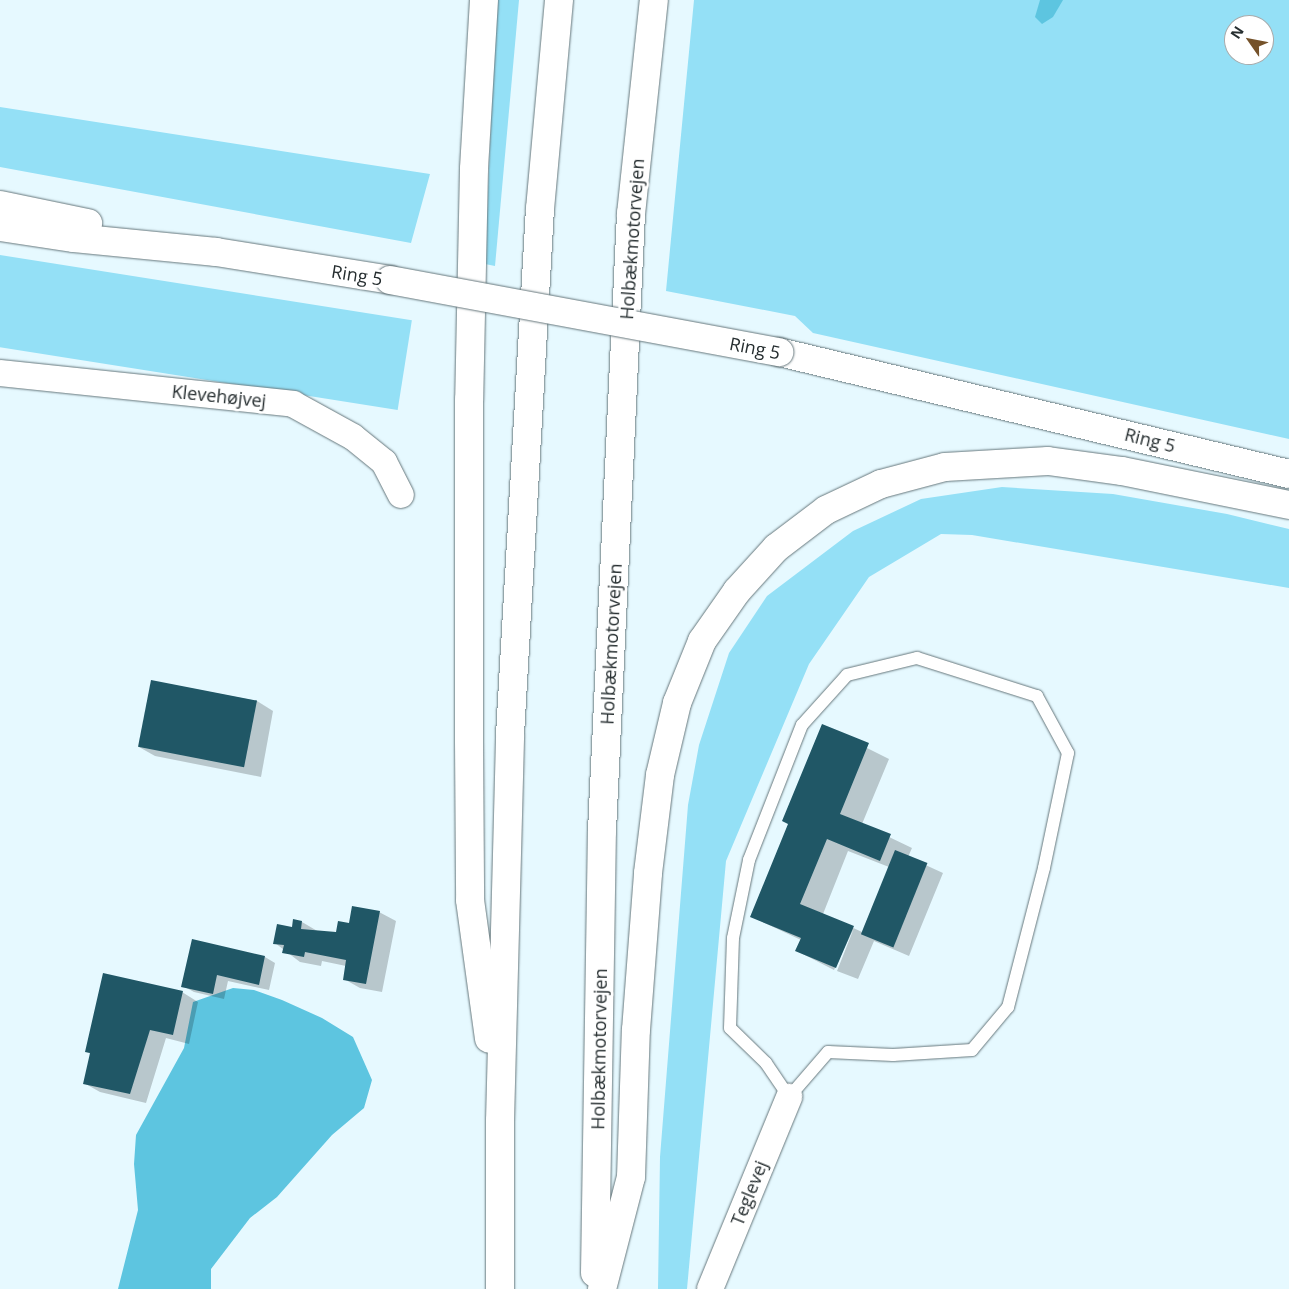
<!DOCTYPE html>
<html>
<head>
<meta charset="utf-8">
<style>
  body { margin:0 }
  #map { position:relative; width:1289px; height:1289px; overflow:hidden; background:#e6f9ff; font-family:"Open Sans",sans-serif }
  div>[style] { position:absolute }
  .green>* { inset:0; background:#94e0f6; transform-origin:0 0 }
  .water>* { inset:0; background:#5dc5e0 }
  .shadow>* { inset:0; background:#0003 }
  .building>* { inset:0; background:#205766; transform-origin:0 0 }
  .roads { filter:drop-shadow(0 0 1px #66777c) drop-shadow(0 0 1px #66777c) }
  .lane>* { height:12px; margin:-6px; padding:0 6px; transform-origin:6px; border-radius:6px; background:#fff }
  .street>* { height:26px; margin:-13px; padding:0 13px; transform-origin:13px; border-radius:13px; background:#fff }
  .highway>* { height:28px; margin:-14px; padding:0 14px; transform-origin:14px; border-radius:14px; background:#fff }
  .bridges { filter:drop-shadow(0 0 1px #66777c) drop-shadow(0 0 1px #66777c) }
  .highway-bridge>* { height:28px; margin:-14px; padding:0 14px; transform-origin:14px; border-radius:14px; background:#fff }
  span { translate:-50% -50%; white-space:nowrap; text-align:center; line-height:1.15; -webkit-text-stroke:5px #fff; paint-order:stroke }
  .street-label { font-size:18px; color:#262e30 }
  .north { position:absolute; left:1224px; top:15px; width:50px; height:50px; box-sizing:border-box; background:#fff; border:1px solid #a8abac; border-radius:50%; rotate:303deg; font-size:14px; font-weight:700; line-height:20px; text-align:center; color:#262e30 }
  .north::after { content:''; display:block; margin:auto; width:18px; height:22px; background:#75522a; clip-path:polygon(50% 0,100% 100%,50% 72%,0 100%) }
</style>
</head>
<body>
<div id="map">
  <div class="green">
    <i style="clip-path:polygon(496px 0,519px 0,495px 266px,485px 264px)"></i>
    <i style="clip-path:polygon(evenodd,694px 0,1289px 0,1289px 439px,813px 333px,795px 316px,666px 291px,694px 0,1234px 25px,1264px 25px,1264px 55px,1234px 55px,1234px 25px)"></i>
    <i style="clip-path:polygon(0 107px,332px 159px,430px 174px,411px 243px,0 167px)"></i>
    <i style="left:0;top:255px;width:417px;height:91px;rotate:9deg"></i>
    <i style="clip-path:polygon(1002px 487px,1113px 494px,1227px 514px,1289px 529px,1289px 588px,972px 535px,941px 534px,869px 577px,809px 664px,726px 861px,687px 1289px,658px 1289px,660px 1157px,688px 805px,699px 745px,729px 653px,767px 596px,853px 531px,921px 499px)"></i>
  </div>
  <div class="water">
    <i style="clip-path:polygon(1040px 0,1063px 0,1053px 17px,1042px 24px,1035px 17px)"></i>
    <i style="clip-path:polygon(233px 988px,254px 990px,282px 1000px,322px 1018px,353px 1037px,372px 1080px,364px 1108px,332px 1135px,277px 1197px,250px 1218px,211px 1269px,211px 1289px,118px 1289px,138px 1210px,134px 1164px,136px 1135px,184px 1048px,193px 1002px)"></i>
  </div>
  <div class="shadow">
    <i style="clip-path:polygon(152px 681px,257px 701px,273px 711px,261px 777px,155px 756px,139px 747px)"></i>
    <i style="clip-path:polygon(evenodd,823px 726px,889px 759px,862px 824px,912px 848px,908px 857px,943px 873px,909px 956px,874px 941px,858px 979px,837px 971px,854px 928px,834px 970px,797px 951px,801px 940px,752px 917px,789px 824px,823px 726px,848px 851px,889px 867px,862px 932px,823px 914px,848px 851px)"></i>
    <i style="clip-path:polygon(379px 912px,396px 921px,382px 992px,360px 988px,344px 979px,346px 966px,322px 961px,321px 966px,300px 962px,275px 943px,302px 922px,319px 932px,337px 933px)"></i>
    <i style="clip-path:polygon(265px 957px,275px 963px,269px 990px,228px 981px,224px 999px,194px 992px,183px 986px)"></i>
    <i style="clip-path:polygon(182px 992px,198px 1002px,189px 1044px,166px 1038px,146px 1103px,100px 1092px,84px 1083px,91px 1054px,87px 1052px)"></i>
  </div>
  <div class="building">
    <i style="left:151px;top:680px;width:108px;height:68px;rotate:11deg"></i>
    <i style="clip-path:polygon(822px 724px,869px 743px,840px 814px,891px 834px,880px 861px,827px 839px,800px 904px,854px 926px,836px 968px,795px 951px,801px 938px,750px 917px,788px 824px,782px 821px)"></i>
    <i style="left:895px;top:850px;width:35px;height:91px;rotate:22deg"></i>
    <i style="clip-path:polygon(352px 906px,380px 911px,366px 984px,343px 980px,346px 960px,305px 952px,304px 957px,282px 953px,284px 945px,273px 944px,277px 924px,292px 927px,293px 919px,302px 921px,301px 929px,336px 932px,338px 921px,349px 923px)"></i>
    <i style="clip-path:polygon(192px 939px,265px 956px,259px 985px,217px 975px,213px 994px,181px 987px)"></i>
    <i style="clip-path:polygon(103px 973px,183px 991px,173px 1035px,150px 1030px,130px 1094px,83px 1084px,90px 1053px,85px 1052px)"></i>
  </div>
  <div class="roads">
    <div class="lane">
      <i style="left:917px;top:658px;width:126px;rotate:17.6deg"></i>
      <i style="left:1037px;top:696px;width:65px;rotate:61.5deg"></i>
      <i style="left:1068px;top:753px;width:117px;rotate:101.8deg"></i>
      <i style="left:1044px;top:868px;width:144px;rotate:104.5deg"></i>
      <i style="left:1008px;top:1007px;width:56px;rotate:129.9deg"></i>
      <i style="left:972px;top:1050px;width:79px;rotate:176.4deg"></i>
      <i style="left:893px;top:1055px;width:65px;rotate:-177.4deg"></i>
      <i style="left:828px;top:1052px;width:60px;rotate:130.9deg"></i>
      <i style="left:789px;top:1097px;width:41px;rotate:-124.1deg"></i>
      <i style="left:766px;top:1063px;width:50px;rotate:-135.8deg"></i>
      <i style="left:730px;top:1028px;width:90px;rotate:-88.1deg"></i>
      <i style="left:733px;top:938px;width:80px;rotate:-78.4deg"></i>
      <i style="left:749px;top:860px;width:145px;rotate:-68.6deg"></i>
      <i style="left:802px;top:725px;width:67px;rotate:-48deg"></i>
      <i style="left:847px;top:675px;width:72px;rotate:-13.7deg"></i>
    </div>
    <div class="street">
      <i style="left:0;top:373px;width:295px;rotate:6deg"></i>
      <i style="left:293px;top:404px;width:68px;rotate:28.8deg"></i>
      <i style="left:353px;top:437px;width:40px;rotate:39deg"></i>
      <i style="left:384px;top:462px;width:37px;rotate:63deg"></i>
      <i style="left:710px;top:1289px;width:208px;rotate:-67.6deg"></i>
    </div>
    <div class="highway">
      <i style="left:484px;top:0;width:169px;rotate:93.4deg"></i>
      <i style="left:474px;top:169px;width:231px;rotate:91.2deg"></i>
      <i style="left:469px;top:400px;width:341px;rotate:90deg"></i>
      <i style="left:469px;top:741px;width:159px;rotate:89.6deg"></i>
      <i style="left:470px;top:900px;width:140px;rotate:82.2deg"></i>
      <i style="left:0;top:205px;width:90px;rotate:11.6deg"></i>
      <i style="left:0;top:227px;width:75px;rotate:8.5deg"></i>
      <i style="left:74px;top:238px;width:143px;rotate:5.6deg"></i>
      <i style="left:216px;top:252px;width:176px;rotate:9.1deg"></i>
      <i style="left:779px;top:352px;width:524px;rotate:13.45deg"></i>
      <i style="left:595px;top:1273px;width:442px;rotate:-89.1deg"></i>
      <i style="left:602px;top:831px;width:618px;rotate:-87.31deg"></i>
      <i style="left:631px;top:214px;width:215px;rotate:-83.9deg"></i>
      <i style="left:500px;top:1289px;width:168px;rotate:-90deg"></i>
      <i style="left:500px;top:1121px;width:386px;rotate:-88.5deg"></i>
      <i style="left:510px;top:735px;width:527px;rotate:-86.74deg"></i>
      <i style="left:540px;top:209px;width:210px;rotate:-84.8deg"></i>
      <i style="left:602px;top:1289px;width:116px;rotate:-75.5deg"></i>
      <i style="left:631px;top:1177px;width:147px;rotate:-88.1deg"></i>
      <i style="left:636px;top:1030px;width:157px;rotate:-85.6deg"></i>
      <i style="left:648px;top:873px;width:99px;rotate:-83deg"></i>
      <i style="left:660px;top:775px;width:74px;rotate:-76.7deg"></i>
      <i style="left:677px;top:703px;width:67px;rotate:-68deg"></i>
      <i style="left:702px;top:641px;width:61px;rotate:-55deg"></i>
      <i style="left:737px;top:591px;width:58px;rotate:-47.8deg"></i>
      <i style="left:776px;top:548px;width:63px;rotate:-37.2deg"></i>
      <i style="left:826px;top:510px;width:61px;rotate:-25.3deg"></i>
      <i style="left:881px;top:484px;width:66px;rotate:-14.9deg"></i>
      <i style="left:945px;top:467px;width:103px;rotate:-3.3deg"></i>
      <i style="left:1048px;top:461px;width:75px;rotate:7.7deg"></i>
      <i style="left:1122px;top:471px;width:170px;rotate:11.5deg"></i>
    </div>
  </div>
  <div class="bridges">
    <div class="highway-bridge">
      <i style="left:390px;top:280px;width:396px;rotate:10.5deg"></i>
    </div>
  </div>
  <div class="street-label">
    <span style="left:632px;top:239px;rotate:-86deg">Holbækmotorvejen</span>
    <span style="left:357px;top:275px;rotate:9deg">Ring 5</span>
    <span style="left:755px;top:348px;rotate:11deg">Ring 5</span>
    <span style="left:219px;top:396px;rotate:6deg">Klevehøjvej</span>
    <span style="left:1150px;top:440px;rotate:14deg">Ring 5</span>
    <span style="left:611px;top:644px;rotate:-87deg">Holbækmotorvejen</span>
    <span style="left:599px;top:1049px;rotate:-89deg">Holbækmotorvejen</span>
    <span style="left:749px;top:1193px;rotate:-68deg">Teglevej</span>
  </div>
  <div class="north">N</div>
</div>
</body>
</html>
